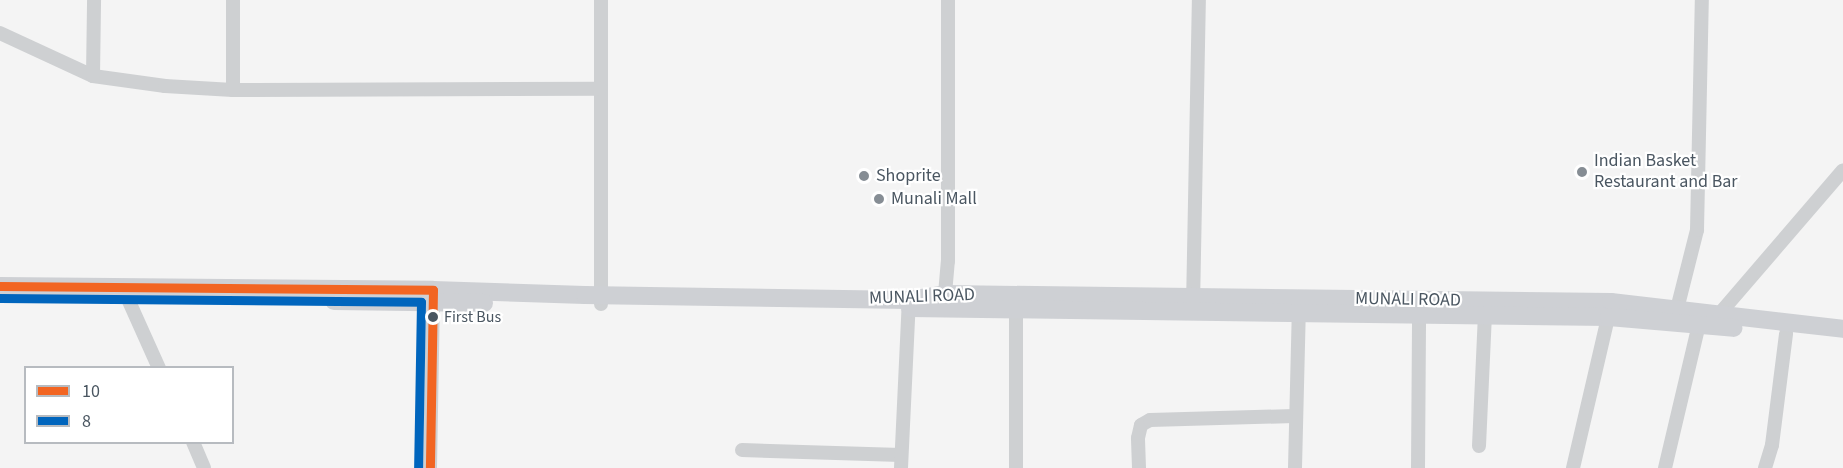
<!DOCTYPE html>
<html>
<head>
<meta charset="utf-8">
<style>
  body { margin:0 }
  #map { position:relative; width:1843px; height:468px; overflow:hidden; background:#f4f4f4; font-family:"Source Sans 3",sans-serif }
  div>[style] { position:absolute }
  .minor>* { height:14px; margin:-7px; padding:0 7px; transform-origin:7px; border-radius:7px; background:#ced0d2 }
  .secondary>* { height:18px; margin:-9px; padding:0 9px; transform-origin:9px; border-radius:9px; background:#ced0d4 }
  .bus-1>* { height:9px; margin:-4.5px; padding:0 4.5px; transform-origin:4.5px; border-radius:4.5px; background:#f26522 }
  .bus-2>* { height:9px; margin:-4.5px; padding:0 4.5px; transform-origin:4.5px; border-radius:4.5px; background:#0065bd }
  .dots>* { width:16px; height:16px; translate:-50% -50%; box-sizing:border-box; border:3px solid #fff; border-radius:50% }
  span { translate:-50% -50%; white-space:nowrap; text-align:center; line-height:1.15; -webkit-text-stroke:4.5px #fff; paint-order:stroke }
  .bus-label { font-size:16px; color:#4a5661 }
  .left { translate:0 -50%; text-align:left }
  .poi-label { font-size:18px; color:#4a5661 }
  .street-label { font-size:18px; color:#4a5661 }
  .legend { position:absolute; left:24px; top:366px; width:210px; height:78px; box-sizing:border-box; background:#fff; border:2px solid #b7bbc0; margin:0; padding:8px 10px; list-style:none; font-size:18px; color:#4a5661 }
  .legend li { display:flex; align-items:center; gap:12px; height:30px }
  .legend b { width:30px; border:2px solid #b7bbc0 }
</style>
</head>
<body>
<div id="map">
  <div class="minor">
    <i style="left:601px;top:0;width:304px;rotate:90deg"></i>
    <i style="left:0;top:33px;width:102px;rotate:24.8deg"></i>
    <i style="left:93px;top:76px;width:73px;rotate:7.9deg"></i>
    <i style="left:165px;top:86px;width:68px;rotate:3.4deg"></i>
    <i style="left:233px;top:90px;width:367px;rotate:-0.2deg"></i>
    <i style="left:93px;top:76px;width:76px;rotate:-89.2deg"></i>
    <i style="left:233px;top:90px;width:90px;rotate:-90deg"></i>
    <i style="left:123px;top:288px;width:88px;rotate:65.8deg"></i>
    <i style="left:945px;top:294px;width:33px;rotate:-85deg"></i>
    <i style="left:948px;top:261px;width:261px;rotate:-90deg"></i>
    <i style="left:1193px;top:306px;width:306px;rotate:-88.9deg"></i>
    <i style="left:1675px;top:317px;width:90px;rotate:-75.8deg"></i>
    <i style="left:1697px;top:230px;width:230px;rotate:-88.8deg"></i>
    <i style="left:1715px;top:319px;width:196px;rotate:-49.3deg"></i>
    <i style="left:193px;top:442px;width:28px;rotate:67deg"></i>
    <i style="left:1479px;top:446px;width:131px;rotate:-87.4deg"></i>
    <i style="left:742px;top:450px;width:159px;rotate:1.8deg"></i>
    <i style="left:430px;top:468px;width:175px;rotate:-89deg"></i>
    <i style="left:901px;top:468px;width:168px;rotate:-87.3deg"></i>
    <i style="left:1016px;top:468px;width:166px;rotate:-90deg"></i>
    <i style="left:1139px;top:468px;width:30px;rotate:-92deg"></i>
    <i style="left:1138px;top:438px;width:13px;rotate:-77deg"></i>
    <i style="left:1141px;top:425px;width:10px;rotate:-29deg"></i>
    <i style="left:1150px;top:420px;width:144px;rotate:-1.6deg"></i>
    <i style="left:1295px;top:468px;width:164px;rotate:-88.6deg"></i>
    <i style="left:1418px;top:468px;width:163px;rotate:-89.6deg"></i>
    <i style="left:1573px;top:468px;width:163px;rotate:-76.9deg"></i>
    <i style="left:1665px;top:468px;width:148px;rotate:-76.7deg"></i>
    <i style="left:1765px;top:468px;width:24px;rotate:-73deg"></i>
    <i style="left:1772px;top:445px;width:112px;rotate:-82.8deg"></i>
  </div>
  <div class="secondary">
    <i style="left:0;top:286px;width:433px;rotate:0.5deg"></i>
    <i style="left:433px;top:290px;width:152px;rotate:1.9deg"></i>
    <i style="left:585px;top:295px;width:324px;rotate:0.9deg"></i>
    <i style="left:909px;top:300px;width:36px;rotate:-9deg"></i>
    <i style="left:945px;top:294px;width:666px;rotate:0.69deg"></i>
    <i style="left:1611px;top:302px;width:234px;rotate:6.6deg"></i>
    <i style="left:334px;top:301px;width:150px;rotate:0.8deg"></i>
    <i style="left:910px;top:308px;width:699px;rotate:0.74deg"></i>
    <i style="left:1609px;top:317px;width:125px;rotate:5deg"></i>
  </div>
  <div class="bus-1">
    <i style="left:0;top:286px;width:433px;rotate:0.5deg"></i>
    <i style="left:433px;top:290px;width:178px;rotate:91deg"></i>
  </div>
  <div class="bus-2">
    <i style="left:0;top:298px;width:421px;rotate:0.5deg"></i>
    <i style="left:421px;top:302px;width:166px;rotate:91deg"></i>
  </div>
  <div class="dots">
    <i style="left:1582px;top:172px;background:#868d94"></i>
    <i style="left:864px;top:176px;background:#868d94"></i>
    <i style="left:879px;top:199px;background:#868d94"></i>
    <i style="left:433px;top:317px;background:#4a5661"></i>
  </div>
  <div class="bus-label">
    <span class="left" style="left:444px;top:317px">First Bus</span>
  </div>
  <div class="poi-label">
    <span class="left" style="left:1594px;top:172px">Indian Basket<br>Restaurant and Bar</span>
    <span class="left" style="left:876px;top:176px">Shoprite</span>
    <span class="left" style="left:891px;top:199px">Munali Mall</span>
  </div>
  <div class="street-label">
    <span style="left:922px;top:297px;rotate:-2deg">MUNALI ROAD</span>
    <span style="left:1408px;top:300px;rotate:1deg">MUNALI ROAD</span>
  </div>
  <ul class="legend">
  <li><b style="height:8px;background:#f26522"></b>10</li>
  <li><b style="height:8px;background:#0065bd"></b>8</li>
  </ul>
</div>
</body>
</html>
